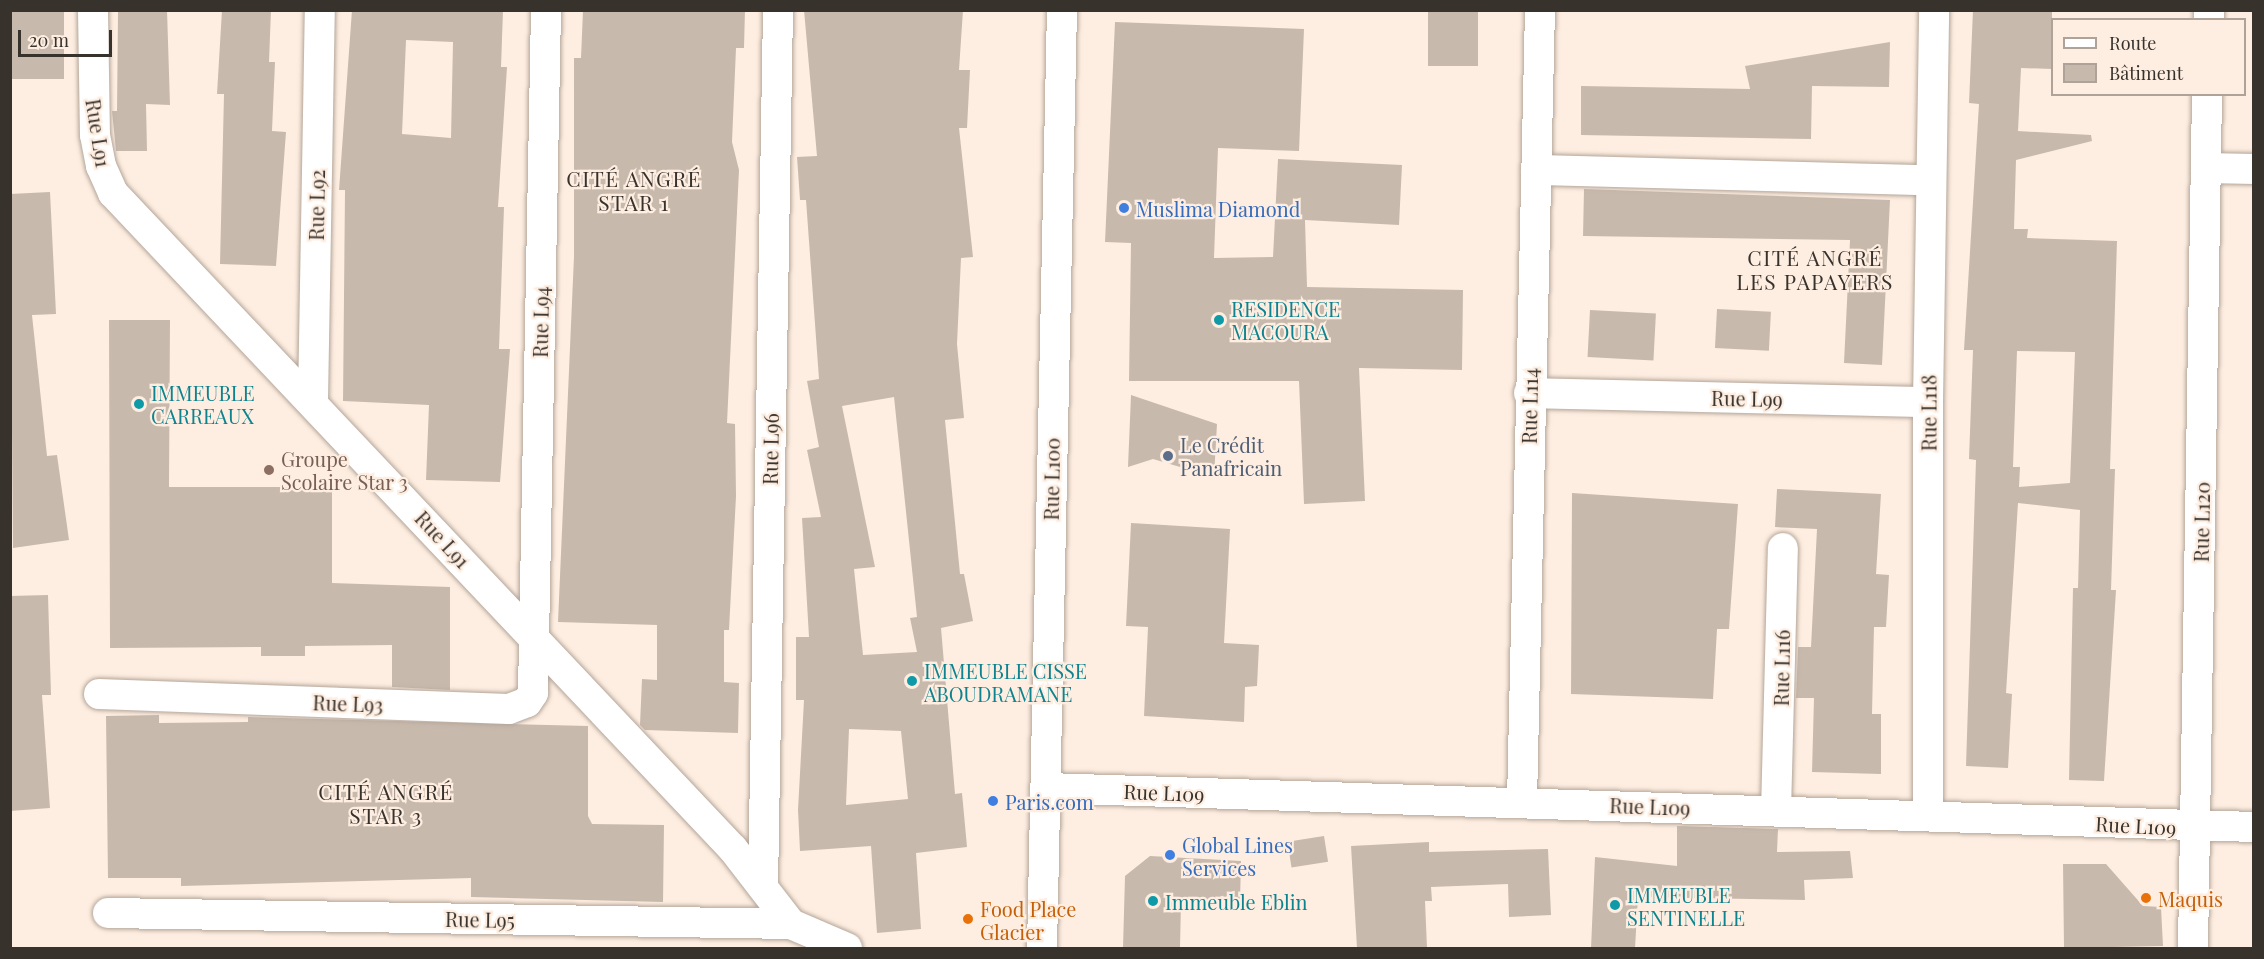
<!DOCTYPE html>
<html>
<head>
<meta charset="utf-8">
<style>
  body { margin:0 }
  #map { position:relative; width:2264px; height:959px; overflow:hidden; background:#feeee1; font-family:"Playfair Display",serif }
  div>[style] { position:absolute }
  .building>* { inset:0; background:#c8b9ad; transform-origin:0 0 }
  .roads { filter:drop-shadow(0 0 2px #b3a599) drop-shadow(0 0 2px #b3a599) }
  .minor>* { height:30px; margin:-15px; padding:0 15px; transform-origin:15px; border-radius:15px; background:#fff }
  .dots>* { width:16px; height:16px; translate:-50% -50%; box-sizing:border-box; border:3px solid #feeee1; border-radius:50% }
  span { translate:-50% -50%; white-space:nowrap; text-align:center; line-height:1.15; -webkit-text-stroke:4.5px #feeee1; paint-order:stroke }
  .street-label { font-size:20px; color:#38322d }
  .shop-label { font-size:20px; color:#366cbe }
  .left { translate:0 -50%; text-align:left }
  .culture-label { font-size:20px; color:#0d838f }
  .service-label { font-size:20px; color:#4e5e75 }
  .education-label { font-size:20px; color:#785e54 }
  .food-label { font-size:20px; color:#c56008 }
  .neighbourhood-label { font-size:21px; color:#38322d; letter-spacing:1.5px }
  .frame { position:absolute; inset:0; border:12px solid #38322d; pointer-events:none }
  .legend { position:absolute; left:2051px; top:18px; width:195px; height:78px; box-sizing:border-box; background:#feeee1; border:2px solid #afa399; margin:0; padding:8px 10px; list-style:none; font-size:18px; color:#38322d }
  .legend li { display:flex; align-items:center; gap:12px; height:30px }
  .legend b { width:30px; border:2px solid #afa399 }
  .scale { position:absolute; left:18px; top:30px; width:94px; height:27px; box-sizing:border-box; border:3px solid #38322d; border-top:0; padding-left:8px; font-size:18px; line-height:21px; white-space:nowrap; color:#38322d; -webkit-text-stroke:4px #feeee1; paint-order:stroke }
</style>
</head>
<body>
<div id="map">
  <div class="building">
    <i style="left:10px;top:10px;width:54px;height:69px"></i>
    <i style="clip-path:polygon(118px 10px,167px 10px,170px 105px,146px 104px,147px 151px,116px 151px,112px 111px,117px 111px)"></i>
    <i style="clip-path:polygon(222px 10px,271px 10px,269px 62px,275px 62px,272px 131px,286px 132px,276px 266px,220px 264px,224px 94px,217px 94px)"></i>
    <i style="clip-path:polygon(evenodd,352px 10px,503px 10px,501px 67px,507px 67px,498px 207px,504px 207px,499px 349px,510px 349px,500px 482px,426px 480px,429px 405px,343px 401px,345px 190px,339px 190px,352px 10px,406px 40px,453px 42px,451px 138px,402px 134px,406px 40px)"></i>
    <i style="clip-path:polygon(583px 10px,745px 10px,744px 48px,736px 48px,732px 142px,739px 170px,727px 423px,735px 424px,736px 496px,729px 630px,724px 630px,724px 682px,739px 683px,738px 733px,645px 730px,640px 725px,642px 679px,657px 680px,657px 625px,558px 622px,574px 256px,574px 58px,581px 58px)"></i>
    <i style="clip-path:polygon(evenodd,804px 10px,963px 10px,959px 70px,970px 70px,967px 128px,959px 128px,973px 257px,961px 258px,957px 344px,964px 418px,945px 420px,960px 574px,964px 574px,973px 621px,941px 628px,955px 794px,962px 793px,967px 847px,916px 853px,921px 929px,877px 933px,871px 846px,800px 851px,798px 810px,804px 700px,796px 700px,796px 637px,809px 637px,802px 518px,821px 517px,807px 450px,819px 447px,807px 381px,819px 379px,806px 200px,800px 200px,797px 157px,817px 156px,804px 10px,894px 397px,917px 617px,910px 618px,917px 652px,863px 655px,854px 569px,875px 567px,842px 406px,894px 397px,804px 10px,849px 729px,901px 731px,908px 799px,846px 805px,849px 729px)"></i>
    <i style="clip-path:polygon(evenodd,1973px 10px,2052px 12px,2052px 69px,2021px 68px,2018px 131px,2091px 135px,2092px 141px,2016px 160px,2014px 229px,2028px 229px,2027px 238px,2117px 241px,2110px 469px,2115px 469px,2111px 590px,2116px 590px,2104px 781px,2069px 780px,2073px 588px,2078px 588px,2080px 510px,2018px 503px,2006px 693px,2012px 694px,2008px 768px,1966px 766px,1976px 460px,1969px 459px,1973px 350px,1964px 350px,1979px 104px,1969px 103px,1973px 10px,2017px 351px,2075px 352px,2070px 483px,2019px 487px,2020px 467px,2013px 467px,2017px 351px)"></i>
    <i style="left:1428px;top:11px;width:50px;height:55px"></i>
    <i style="clip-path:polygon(1115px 22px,1304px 29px,1299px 151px,1218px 148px,1214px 258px,1273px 257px,1278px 159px,1402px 165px,1399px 225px,1305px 220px,1307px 287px,1463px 290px,1462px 370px,1359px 368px,1365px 501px,1304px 504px,1299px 381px,1129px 381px,1131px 243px,1105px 242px)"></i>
    <i style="clip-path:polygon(1890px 42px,1889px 87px,1812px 86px,1811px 139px,1581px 135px,1581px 86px,1750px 89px,1745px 66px)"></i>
    <i style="clip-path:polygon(1584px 189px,1890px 200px,1882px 365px,1844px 363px,1850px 240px,1583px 236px)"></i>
    <i style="clip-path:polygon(50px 192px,56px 314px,32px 315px,47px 456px,57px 455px,69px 540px,13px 548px,10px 194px)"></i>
    <i style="left:1717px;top:309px;width:54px;height:39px;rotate:3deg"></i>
    <i style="left:1590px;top:310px;width:66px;height:47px;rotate:3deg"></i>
    <i style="clip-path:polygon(109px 320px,170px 320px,169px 487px,332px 487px,332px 583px,450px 587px,450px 690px,392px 687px,392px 645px,305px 646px,305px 656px,261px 656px,261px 647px,110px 648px)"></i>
    <i style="clip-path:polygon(1131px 395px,1217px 424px,1214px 477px,1153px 459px,1128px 467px)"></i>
    <i style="clip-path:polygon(1777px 489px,1881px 494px,1876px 574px,1889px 575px,1886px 627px,1874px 627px,1872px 714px,1881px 714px,1881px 774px,1812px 772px,1814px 698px,1796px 698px,1798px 647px,1811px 647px,1817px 529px,1775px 527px)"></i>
    <i style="clip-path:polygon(1572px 493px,1738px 504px,1729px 629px,1717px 629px,1713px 699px,1571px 694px)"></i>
    <i style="clip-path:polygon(1131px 523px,1230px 529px,1224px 643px,1259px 645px,1257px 686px,1245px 687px,1244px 722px,1144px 716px,1148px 627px,1126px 626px)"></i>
    <i style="clip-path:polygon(48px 595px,51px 695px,42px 695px,50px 808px,10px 811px,10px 596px)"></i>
    <i style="clip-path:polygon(159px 715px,159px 723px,248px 722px,248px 717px,588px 726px,588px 816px,592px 824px,664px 825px,663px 902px,471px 897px,471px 878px,181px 886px,181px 878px,108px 878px,106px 716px)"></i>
    <i style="clip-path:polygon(1677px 826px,1778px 829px,1777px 852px,1850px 851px,1853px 878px,1804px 880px,1805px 900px,1638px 897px,1635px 948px,1591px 948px,1595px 857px,1677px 866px)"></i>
    <i style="left:1324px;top:836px;width:26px;height:37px;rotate:81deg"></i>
    <i style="clip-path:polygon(1429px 842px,1429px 852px,1548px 849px,1551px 915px,1509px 917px,1508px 884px,1431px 887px,1432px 901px,1425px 901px,1427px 948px,1357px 948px,1351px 846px)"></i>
    <i style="clip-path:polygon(1150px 856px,1241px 861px,1240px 902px,1181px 901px,1180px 948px,1123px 948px,1125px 876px)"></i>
    <i style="clip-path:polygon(2063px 864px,2106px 864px,2143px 906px,2161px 907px,2163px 946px,2064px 948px)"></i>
  </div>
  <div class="roads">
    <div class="minor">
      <i style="left:93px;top:10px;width:125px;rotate:89.1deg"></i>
      <i style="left:95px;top:135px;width:32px;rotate:79deg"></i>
      <i style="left:101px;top:166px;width:30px;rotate:66deg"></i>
      <i style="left:113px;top:193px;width:903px;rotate:46.62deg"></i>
      <i style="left:733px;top:849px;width:95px;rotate:52.3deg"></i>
      <i style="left:2209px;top:20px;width:10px;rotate:-90deg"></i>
      <i style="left:2206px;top:168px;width:48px;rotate:1.2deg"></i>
      <i style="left:1536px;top:170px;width:394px;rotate:1.5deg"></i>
      <i style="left:1529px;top:393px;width:399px;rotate:1.3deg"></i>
      <i style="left:313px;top:400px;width:390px;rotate:-89deg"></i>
      <i style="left:99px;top:694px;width:410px;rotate:2.1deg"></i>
      <i style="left:509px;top:709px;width:19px;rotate:-21deg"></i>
      <i style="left:527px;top:702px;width:11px;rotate:-56deg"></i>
      <i style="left:533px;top:693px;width:683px;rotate:-88.91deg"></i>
      <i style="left:1047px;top:788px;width:1208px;rotate:1.85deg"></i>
      <i style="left:1522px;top:802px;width:792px;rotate:-88.7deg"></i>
      <i style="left:1776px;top:811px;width:263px;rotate:-88.5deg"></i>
      <i style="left:1928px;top:815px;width:413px;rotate:-90deg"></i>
      <i style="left:1928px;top:402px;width:392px;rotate:-89.1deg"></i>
      <i style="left:763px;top:887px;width:877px;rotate:-89.02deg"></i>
      <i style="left:108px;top:913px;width:683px;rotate:0.92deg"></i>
      <i style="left:791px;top:924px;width:61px;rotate:23.2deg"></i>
      <i style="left:1042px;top:948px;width:938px;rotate:-88.78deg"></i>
      <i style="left:2193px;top:948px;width:854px;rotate:-89.06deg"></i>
    </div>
  </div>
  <div class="dots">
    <i style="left:1124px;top:208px;background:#3f7fe0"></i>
    <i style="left:1219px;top:320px;background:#0f9aa8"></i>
    <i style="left:139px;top:404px;background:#0f9aa8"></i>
    <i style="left:1168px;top:456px;background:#5c6f8a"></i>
    <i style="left:269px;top:470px;background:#8d6e63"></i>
    <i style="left:912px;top:681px;background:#0f9aa8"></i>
    <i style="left:993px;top:801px;background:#3f7fe0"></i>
    <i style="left:1170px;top:855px;background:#3f7fe0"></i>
    <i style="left:2146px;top:898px;background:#e8710a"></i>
    <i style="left:1153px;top:901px;background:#0f9aa8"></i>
    <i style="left:1615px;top:905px;background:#0f9aa8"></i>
    <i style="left:968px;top:919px;background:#e8710a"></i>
  </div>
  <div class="street-label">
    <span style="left:99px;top:133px;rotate:81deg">Rue L91</span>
    <span style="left:316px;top:205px;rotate:-89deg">Rue L92</span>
    <span style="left:540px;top:322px;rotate:-89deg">Rue L94</span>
    <span style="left:1747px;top:398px;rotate:1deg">Rue L99</span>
    <span style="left:1529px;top:406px;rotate:-89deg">Rue L114</span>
    <span style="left:1928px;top:413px;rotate:-90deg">Rue L118</span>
    <span style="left:770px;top:449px;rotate:-89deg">Rue L96</span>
    <span style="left:1051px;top:479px;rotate:-89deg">Rue L100</span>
    <span style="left:2201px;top:522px;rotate:-89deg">Rue L120</span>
    <span style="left:443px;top:539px;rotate:47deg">Rue L91</span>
    <span style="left:1781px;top:668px;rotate:-89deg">Rue L116</span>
    <span style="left:348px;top:703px;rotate:2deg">Rue L93</span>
    <span style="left:1164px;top:792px;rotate:2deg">Rue L109</span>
    <span style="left:1650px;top:806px;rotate:2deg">Rue L109</span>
    <span style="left:2136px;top:825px;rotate:3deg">Rue L109</span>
    <span style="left:480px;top:919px;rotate:1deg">Rue L95</span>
  </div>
  <div class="shop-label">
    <span class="left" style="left:1136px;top:208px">Muslima Diamond</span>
    <span class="left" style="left:1005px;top:801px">Paris.com</span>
    <span class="left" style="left:1182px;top:856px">Global Lines<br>Services</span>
  </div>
  <div class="culture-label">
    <span class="left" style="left:1231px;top:320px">RESIDENCE<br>MACOURA</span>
    <span class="left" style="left:151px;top:404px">IMMEUBLE<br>CARREAUX</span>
    <span class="left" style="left:924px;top:682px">IMMEUBLE CISSE<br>ABOUDRAMANE</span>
    <span class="left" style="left:1627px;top:906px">IMMEUBLE<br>SENTINELLE</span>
    <span class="left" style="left:1165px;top:901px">Immeuble Eblin</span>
  </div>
  <div class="service-label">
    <span class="left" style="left:1180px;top:456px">Le Crédit<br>Panafricain</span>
  </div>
  <div class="education-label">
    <span class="left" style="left:281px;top:470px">Groupe<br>Scolaire Star 3</span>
  </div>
  <div class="food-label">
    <span class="left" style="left:2158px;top:898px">Maquis</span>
    <span class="left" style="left:980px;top:920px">Food Place<br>Glacier</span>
  </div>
  <div class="neighbourhood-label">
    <span style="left:634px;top:190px">CITÉ ANGRÉ<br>STAR 1</span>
    <span style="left:1815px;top:269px">CITÉ ANGRÉ<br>LES PAPAYERS</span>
    <span style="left:386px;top:803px">CITÉ ANGRÉ<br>STAR 3</span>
  </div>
  <div class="frame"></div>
  <ul class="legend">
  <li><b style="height:8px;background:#fff"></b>Route</li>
  <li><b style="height:16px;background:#c8b9ad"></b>Bâtiment</li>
  </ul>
  <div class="scale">20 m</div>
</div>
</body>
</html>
